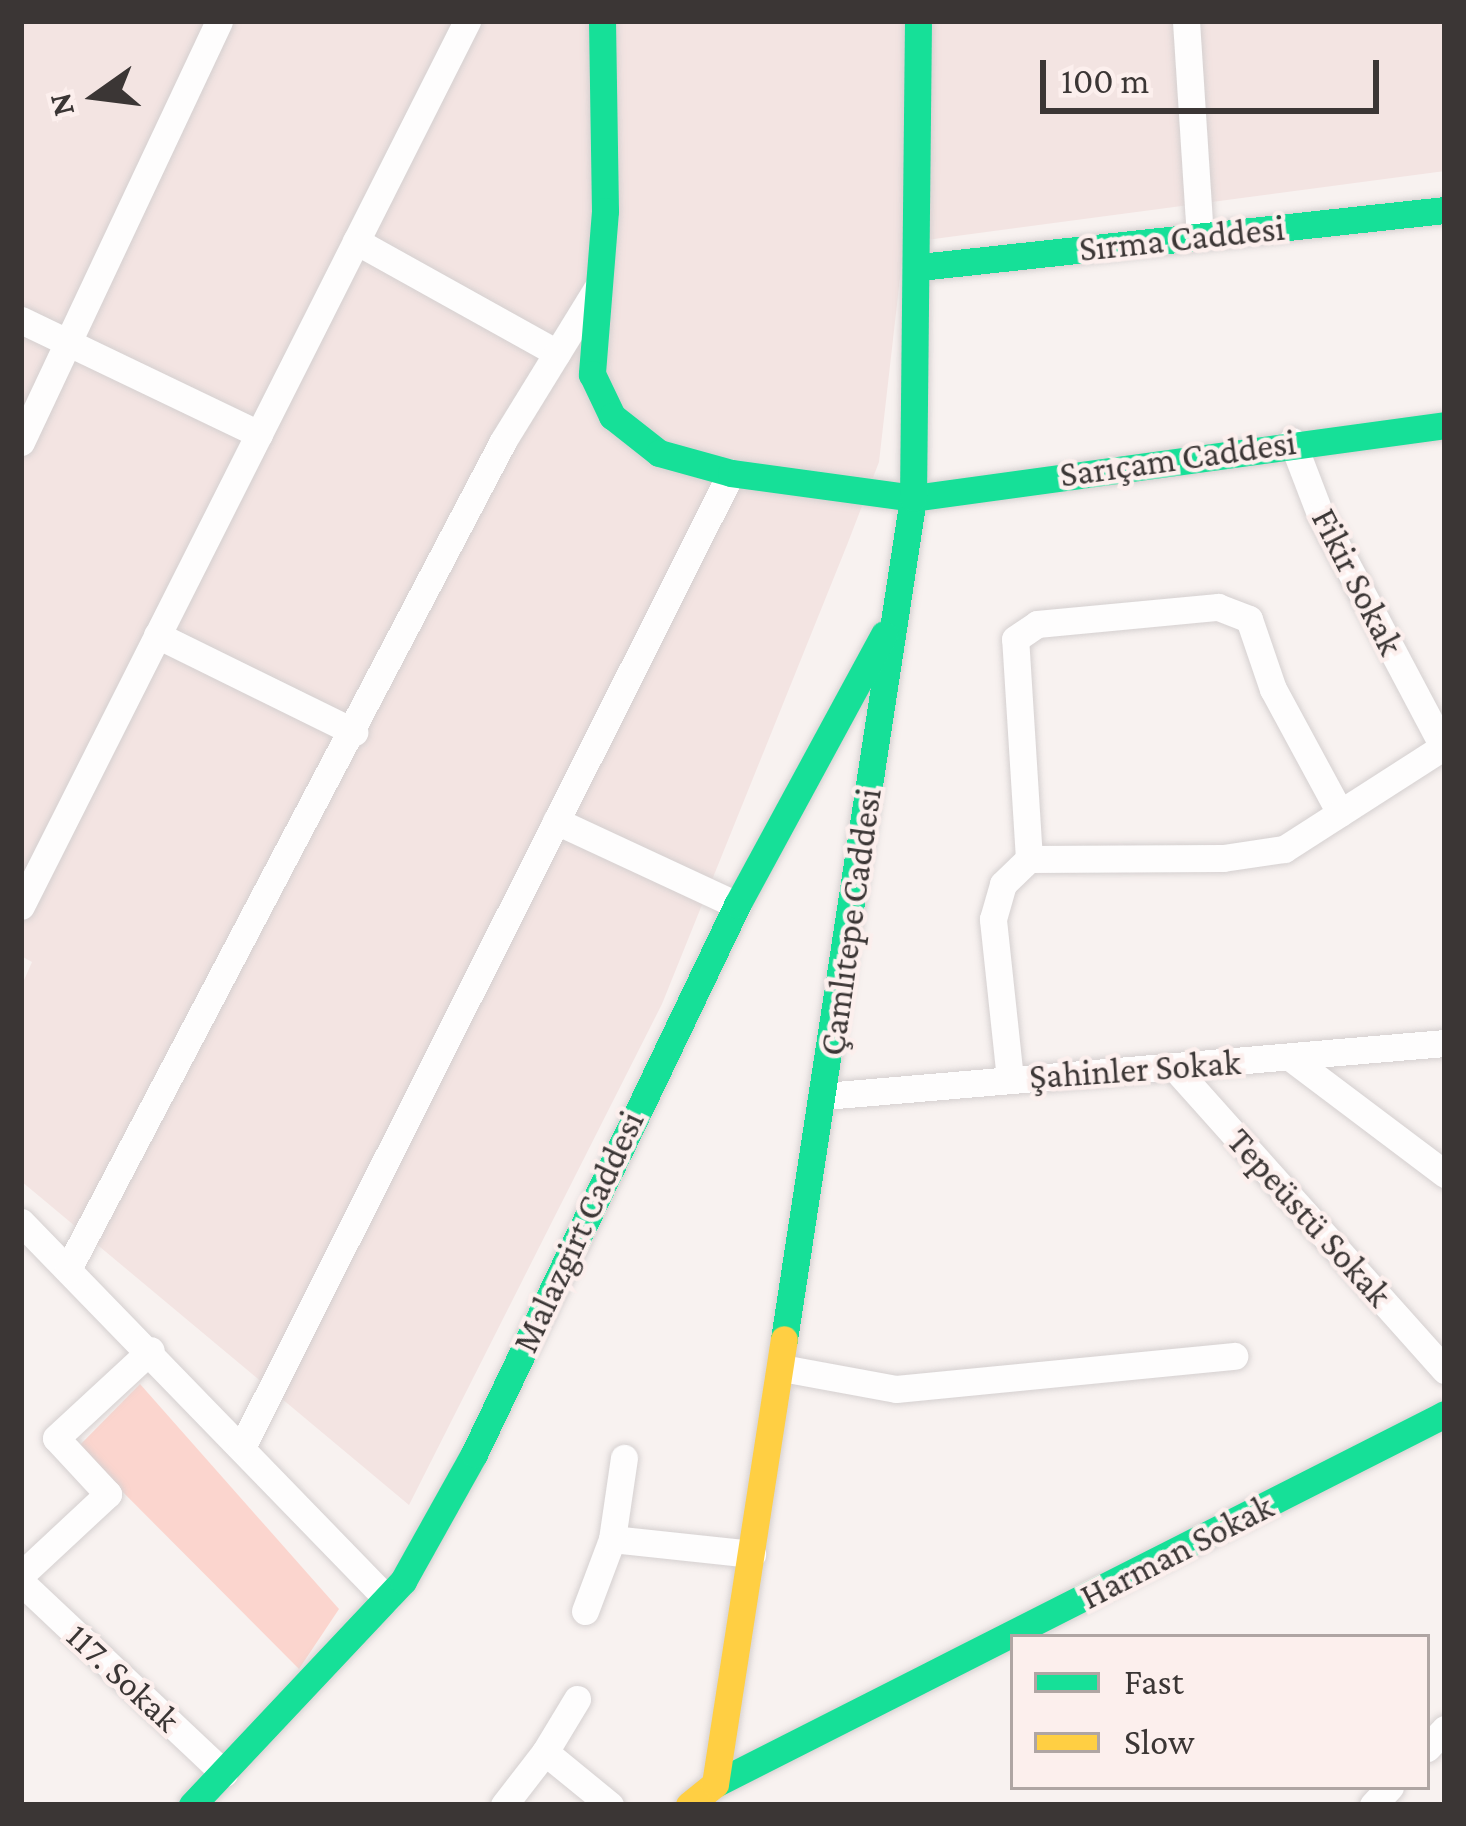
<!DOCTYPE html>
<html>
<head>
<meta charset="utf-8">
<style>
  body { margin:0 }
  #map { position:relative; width:1466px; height:1826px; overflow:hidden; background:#f8f2f0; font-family:"Crimson Pro",serif }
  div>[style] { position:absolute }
  .built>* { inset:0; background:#f3e4e2 }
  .green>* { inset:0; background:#fbd5ce }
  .roads { filter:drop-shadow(0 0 3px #d5d0d0) drop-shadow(0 0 3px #d5d0d0) }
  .street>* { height:27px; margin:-13.5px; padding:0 13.5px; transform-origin:13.5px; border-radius:13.5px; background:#fefdfd }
  .fast>* { height:27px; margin:-13.5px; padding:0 13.5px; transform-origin:13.5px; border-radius:13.5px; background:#16e098 }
  .slow>* { height:27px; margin:-13.5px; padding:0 13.5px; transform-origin:13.5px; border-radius:13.5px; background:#ffcf43 }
  span { translate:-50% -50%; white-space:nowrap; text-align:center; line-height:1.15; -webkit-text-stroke:9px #fcefed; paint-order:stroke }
  .street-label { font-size:36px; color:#3b3635 }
  .frame { position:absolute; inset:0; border:24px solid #3b3635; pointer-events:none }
  .legend { position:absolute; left:1010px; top:1634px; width:420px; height:156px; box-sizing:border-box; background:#fcefed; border:3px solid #afa5a3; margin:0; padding:15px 21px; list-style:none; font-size:36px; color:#3b3635 }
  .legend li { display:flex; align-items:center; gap:24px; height:60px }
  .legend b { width:60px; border:3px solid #afa5a3 }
  .north { position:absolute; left:36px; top:36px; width:120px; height:120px; -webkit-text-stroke:9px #fcefed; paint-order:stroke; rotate:256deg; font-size:33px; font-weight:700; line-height:48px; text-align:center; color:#3b3635 }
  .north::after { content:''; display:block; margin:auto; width:42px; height:54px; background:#3b3635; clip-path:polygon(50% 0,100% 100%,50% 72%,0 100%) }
  .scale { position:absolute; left:1040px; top:60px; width:339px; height:54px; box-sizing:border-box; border:6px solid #3b3635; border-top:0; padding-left:15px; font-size:36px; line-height:42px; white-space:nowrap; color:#3b3635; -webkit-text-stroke:9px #fcefed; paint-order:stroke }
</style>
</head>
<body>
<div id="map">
  <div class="built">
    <i style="clip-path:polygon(21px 21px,1445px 21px,1445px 171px,904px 243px,879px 462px,847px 545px,662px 1004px,409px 1505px,21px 1181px,21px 987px,32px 962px,21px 956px)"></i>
  </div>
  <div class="green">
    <i style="clip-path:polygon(140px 1384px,339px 1609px,299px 1669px,78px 1447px)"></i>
  </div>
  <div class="roads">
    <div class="street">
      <i style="left:1186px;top:21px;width:216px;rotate:86.3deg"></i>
      <i style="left:356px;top:241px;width:230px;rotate:29.1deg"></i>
      <i style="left:21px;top:320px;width:264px;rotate:25.6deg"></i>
      <i style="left:1292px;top:441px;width:78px;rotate:69deg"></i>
      <i style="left:1320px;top:514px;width:267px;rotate:62.1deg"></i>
      <i style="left:21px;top:442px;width:465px;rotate:-64.8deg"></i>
      <i style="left:157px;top:635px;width:220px;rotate:26.2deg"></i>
      <i style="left:556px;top:821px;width:200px;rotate:24.9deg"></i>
      <i style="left:1029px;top:859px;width:220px;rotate:-93.6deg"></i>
      <i style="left:1015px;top:639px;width:27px;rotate:-34deg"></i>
      <i style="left:1037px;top:624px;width:182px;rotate:-5.4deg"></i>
      <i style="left:1218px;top:607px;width:33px;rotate:21deg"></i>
      <i style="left:1249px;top:619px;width:74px;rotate:71.1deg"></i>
      <i style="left:1273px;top:689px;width:141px;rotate:61.6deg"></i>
      <i style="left:21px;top:906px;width:991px;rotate:-63.25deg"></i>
      <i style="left:1291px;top:1058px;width:193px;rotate:37deg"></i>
      <i style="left:1173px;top:1066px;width:408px;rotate:48.2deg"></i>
      <i style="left:1010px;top:1079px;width:161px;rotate:-96.1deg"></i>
      <i style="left:993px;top:919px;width:36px;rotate:-74deg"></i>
      <i style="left:1003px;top:884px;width:36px;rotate:-44deg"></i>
      <i style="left:1029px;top:859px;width:194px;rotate:-0.3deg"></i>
      <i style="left:1223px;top:858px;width:62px;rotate:-8.4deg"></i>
      <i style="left:1284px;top:849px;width:189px;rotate:-32.7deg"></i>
      <i style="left:825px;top:1096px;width:622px;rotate:-4.89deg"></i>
      <i style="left:21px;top:1222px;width:525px;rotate:45.85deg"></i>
      <i style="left:68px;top:1269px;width:935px;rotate:-62.28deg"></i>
      <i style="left:503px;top:441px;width:177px;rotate:-58.4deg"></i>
      <i style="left:782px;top:1368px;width:116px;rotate:10.4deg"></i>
      <i style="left:896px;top:1389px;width:340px;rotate:-5.6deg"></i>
      <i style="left:242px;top:1447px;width:1090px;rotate:-63.34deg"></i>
      <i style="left:612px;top:1539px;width:141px;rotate:6.1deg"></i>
      <i style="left:21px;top:1575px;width:119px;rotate:-43deg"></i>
      <i style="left:108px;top:1494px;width:76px;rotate:-132.9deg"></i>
      <i style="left:56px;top:1438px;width:129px;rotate:-42.8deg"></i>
      <i style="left:21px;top:1582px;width:279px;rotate:43.3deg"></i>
      <i style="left:585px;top:1611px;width:77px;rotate:-69.4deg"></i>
      <i style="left:612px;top:1539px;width:82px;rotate:-81.6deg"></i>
      <i style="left:1427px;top:1748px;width:26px;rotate:-47deg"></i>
      <i style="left:545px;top:1752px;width:62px;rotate:-58.9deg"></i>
      <i style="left:504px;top:1805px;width:67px;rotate:-52.3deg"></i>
      <i style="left:545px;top:1752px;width:84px;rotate:39.2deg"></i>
      <i style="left:1373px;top:1805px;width:25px;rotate:-47deg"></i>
    </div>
    <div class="fast">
      <i style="left:602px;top:21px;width:190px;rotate:89.1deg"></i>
      <i style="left:605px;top:211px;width:164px;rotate:94.6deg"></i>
      <i style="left:592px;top:374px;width:47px;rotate:64.5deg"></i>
      <i style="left:612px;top:416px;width:60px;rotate:38.2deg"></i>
      <i style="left:659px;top:453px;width:75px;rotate:15.5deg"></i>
      <i style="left:731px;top:473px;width:184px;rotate:7.8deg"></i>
      <i style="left:913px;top:498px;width:537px;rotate:-7.81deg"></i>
      <i style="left:920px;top:267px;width:528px;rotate:-6.2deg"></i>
      <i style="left:784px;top:1339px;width:851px;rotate:-81.28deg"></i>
      <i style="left:913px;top:498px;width:477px;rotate:-89.4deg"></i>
      <i style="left:715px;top:1784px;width:818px;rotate:-26.88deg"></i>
      <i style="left:192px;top:1805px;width:308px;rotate:-46.7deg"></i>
      <i style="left:403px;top:1581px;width:145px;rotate:-60.8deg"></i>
      <i style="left:474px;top:1454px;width:609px;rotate:-64.4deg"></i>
      <i style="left:737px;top:905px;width:308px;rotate:-61.5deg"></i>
    </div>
    <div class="slow">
      <i style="left:689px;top:1805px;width:33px;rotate:-39deg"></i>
      <i style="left:715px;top:1784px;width:450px;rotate:-81.2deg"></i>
    </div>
  </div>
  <div class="street-label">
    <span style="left:1182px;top:239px;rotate:-6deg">Sırma Caddesi</span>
    <span style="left:1178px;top:459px;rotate:-8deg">Sarıçam Caddesi</span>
    <span style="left:1357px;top:582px;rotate:63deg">Fikir Sokak</span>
    <span style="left:851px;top:922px;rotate:-82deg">Çamlıtepe Caddesi</span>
    <span style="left:1135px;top:1070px;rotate:-4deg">Şahinler Sokak</span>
    <span style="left:1309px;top:1218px;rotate:48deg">Tepeüstü Sokak</span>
    <span style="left:579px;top:1232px;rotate:-65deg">Malazgirt Caddesi</span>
    <span style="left:1177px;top:1552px;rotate:-27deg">Harman Sokak</span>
    <span style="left:123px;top:1678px;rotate:43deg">117. Sokak</span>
  </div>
  <div class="frame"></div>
  <ul class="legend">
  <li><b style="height:15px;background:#16e098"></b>Fast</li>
  <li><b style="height:15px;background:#ffcf43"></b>Slow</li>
  </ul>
  <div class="north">N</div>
  <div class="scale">100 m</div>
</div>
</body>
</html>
